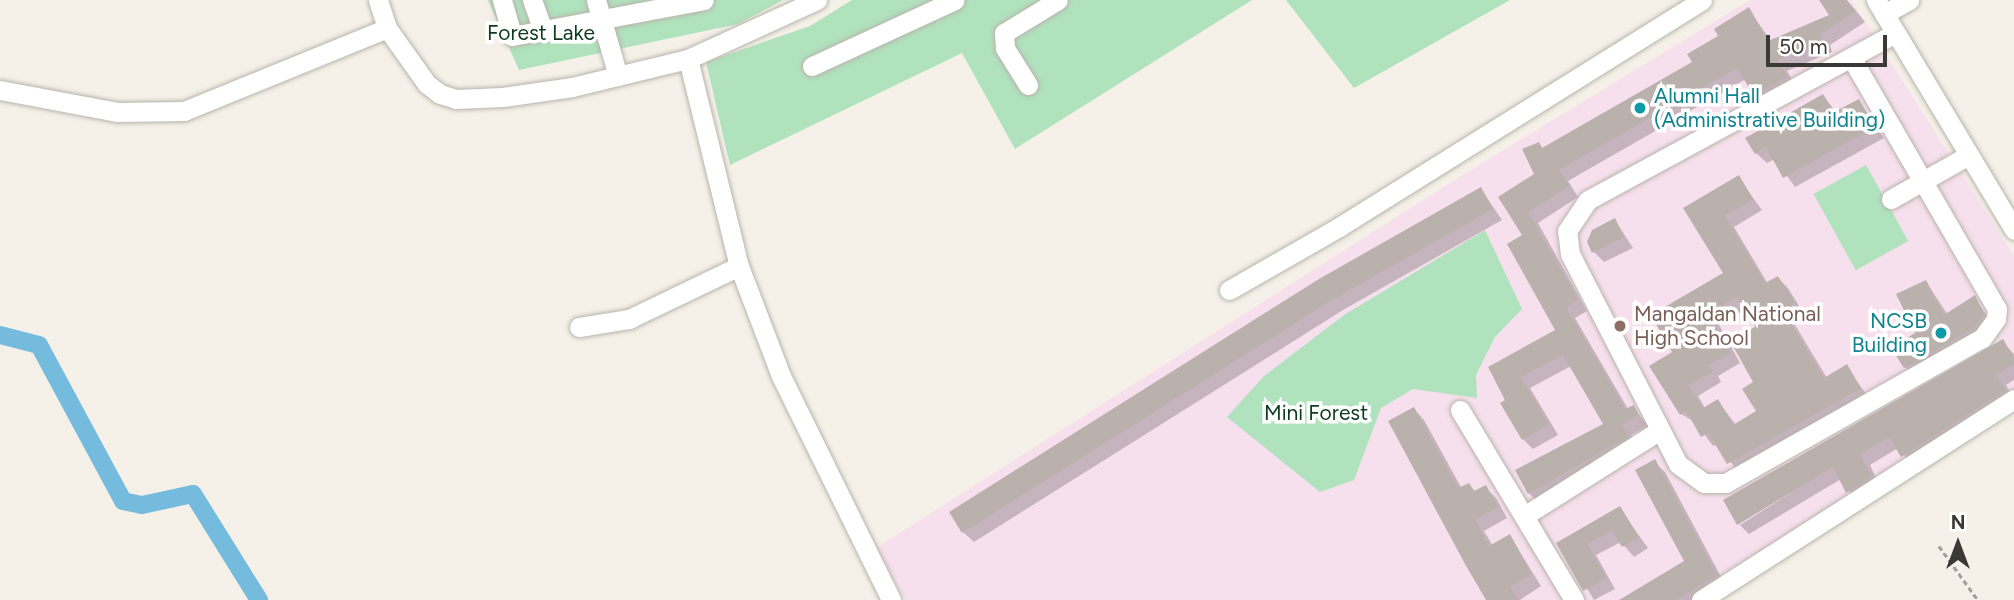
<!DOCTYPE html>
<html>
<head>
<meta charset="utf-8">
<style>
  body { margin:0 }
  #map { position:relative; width:2014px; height:600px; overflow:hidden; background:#f5f1e8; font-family:Figtree,sans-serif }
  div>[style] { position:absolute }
  .education>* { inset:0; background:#f7e0ed }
  .green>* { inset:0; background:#b0e2bd; transform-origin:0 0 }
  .shadow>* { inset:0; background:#0003 }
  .canal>* { height:18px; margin:-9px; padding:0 9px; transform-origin:9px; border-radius:9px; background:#75bbde }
  .building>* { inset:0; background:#bab1ac }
  .path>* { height:2.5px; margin-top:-1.25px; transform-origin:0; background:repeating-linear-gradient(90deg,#a29f99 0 5px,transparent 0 8.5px) }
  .roads { filter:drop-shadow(0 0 2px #b8b4ac) drop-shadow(0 0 2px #b8b4ac) }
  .minor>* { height:19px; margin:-9.5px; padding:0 9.5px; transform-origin:9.5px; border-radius:9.5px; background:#fff }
  .dots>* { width:19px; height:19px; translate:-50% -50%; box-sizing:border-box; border:4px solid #fff; border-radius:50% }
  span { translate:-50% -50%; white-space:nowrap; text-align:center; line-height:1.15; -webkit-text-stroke:7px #fff; paint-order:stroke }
  .park-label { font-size:21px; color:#0e3b20 }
  .culture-label { font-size:21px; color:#0d838f }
  .left { translate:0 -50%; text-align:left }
  .right { translate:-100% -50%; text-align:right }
  .education-label { font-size:21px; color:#785e54 }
  .north { position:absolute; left:1923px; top:509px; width:70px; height:70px; -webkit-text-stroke:5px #fff; paint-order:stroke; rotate:0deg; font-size:19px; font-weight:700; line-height:28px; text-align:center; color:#3b3936 }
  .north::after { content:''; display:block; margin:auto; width:24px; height:32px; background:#3b3936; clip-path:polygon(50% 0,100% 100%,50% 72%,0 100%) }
  .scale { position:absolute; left:1766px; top:35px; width:121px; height:32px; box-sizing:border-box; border:4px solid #3b3936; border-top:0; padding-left:9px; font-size:21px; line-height:24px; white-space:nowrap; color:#3b3936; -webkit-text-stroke:5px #fff; paint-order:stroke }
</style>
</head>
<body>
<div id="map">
  <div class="education">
    <i style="clip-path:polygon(1750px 0,1851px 0,2014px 256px,2014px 395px,1696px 600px,906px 600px,876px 548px,1461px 176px)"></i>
  </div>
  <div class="green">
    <i style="clip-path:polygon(488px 0,783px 0,738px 24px,519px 70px)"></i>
    <i style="clip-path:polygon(852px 0,1252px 0,1015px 149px,962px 53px,730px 165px,706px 62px,810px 26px)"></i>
    <i style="clip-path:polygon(1286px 0,1510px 0,1354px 88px)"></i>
    <i style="left:1866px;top:165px;width:87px;height:60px;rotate:61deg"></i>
    <i style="clip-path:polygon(1485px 230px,1522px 309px,1495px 337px,1476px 375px,1477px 398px,1413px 389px,1381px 408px,1354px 480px,1320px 492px,1227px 417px,1264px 376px,1344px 315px)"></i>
  </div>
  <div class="shadow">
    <i style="clip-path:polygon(1829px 0,1847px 0,1865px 22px,1830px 45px,1832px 52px,1787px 71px,1796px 87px,1766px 105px,1746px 79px,1568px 181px,1578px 197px,1538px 223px,1587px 311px,1575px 318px,1628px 409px,1633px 407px,1648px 426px,1631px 435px,1637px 446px,1539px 504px,1529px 493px,1605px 425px,1571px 366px,1530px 388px,1558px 435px,1533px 449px,1523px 439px,1490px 368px,1558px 330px,1525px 236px,1500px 197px,1537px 174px,1538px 144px,1544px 149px,1694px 63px,1749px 10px,1771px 41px,1832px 16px)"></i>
    <i style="clip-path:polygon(1823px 96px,1837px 113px,1858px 101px,1884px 138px,1795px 187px,1775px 159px,1767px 163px,1756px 153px)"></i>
    <i style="clip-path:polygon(evenodd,1738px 177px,1762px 210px,1734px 227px,1768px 284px,1778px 278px,1788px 288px,1804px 314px,1792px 320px,1827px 378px,1846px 367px,1870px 399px,1739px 473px,1717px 444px,1713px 446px,1695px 422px,1681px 414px,1675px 352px,1725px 274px,1686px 208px,1738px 177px,1746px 309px,1758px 327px,1758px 412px,1736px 425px,1718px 401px,1705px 408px,1698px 396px,1721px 382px,1718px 376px,1740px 363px,1719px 325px,1746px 309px)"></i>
    <i style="clip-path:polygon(1481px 189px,1502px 220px,1343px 310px,974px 542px,963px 532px)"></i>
    <i style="clip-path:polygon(1615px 220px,1633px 248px,1604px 262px,1594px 252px)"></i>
    <i style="clip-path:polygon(1926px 282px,1948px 315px,1975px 298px,1994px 326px,1916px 377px,1905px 367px,1918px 334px)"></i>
    <i style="clip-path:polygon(2002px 341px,2014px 354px,2014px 380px,2006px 385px,2014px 400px,1913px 466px,1898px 448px,1870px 465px,1880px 487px,1857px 502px,1841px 479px,1749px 534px,1740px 525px,1840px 461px,1739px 524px,1725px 501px)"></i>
    <i style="clip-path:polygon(1414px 409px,1424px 420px,1462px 489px,1469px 485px,1476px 492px,1485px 487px,1496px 498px,1507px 518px,1484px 531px,1493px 546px,1510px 536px,1541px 586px,1520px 600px,1490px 600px)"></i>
    <i style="clip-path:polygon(1654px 462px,1665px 472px,1726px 586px,1703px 600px,1623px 600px,1687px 562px)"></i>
    <i style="clip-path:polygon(1619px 508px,1648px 548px,1634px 557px,1621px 542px,1596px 555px,1615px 589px,1594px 600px,1559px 544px)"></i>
  </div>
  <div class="canal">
    <i style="left:0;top:335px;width:40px;rotate:14.4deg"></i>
    <i style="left:39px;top:345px;width:177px;rotate:61.7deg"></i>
    <i style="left:123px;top:501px;width:19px;rotate:12deg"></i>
    <i style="left:142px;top:505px;width:52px;rotate:-12.2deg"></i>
    <i style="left:193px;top:494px;width:125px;rotate:58.1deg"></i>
  </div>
  <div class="building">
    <i style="clip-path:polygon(1819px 0,1846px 0,1856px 11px,1820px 34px,1823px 41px,1778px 60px,1787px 76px,1754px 96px,1737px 68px,1559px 170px,1569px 186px,1528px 212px,1578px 300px,1566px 307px,1625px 409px,1634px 405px,1639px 415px,1622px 424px,1628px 436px,1528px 494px,1515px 470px,1603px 424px,1563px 355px,1521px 377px,1549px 424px,1522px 440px,1500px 403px,1505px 400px,1488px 367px,1555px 330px,1507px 244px,1522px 235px,1498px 197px,1534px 174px,1522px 149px,1539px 142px,1542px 148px,1692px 62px,1687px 54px,1718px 36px,1714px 29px,1749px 7px,1768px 41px,1829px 15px)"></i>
    <i style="clip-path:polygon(1823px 94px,1834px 112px,1859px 99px,1875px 127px,1783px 178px,1766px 147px,1755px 154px,1745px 138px)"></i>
    <i style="clip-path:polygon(evenodd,1739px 175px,1753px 199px,1725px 216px,1765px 283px,1778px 276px,1795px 303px,1783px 310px,1824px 378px,1847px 364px,1861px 388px,1727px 464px,1708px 433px,1701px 437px,1686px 411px,1680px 415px,1649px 366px,1672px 352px,1651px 315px,1723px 273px,1683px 208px,1739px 175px,1737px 297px,1755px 327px,1730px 341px,1753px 382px,1742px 389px,1756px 411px,1733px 425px,1718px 399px,1703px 408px,1688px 385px,1712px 372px,1708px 365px,1731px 353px,1709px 314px,1737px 297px)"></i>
    <i style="clip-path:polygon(1481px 187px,1493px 209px,1332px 300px,962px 533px,949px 512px,1319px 279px)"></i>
    <i style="clip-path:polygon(1615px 218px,1624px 237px,1592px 253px,1587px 242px,1592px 230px)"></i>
    <i style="clip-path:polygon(1926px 280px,1944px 315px,1975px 295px,1984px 314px,1975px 327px,1904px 368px,1891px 348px,1915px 333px,1896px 294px)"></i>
    <i style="clip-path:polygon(2003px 339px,2014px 358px,2014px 364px,1996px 374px,2005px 390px,1901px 457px,1889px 437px,1860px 454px,1871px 476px,1846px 493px,1833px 467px,1737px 525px,1723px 500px)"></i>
    <i style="clip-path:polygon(1414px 407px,1458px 488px,1469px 483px,1474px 491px,1486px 485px,1498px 507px,1475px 520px,1489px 546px,1510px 534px,1532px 575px,1510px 586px,1518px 600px,1486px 600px,1465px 564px,1388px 421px)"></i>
    <i style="clip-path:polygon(1655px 459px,1717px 575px,1676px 600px,1619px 600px,1684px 561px,1635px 470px)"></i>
    <i style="clip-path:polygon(1620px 506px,1639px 537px,1622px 547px,1612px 531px,1587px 544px,1606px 578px,1583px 591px,1556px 543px)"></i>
  </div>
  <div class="path">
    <i style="left:1939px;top:546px;width:67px;rotate:54.2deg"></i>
  </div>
  <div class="roads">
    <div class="minor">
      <i style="left:378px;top:0;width:29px;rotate:72deg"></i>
      <i style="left:502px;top:0;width:37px;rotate:74deg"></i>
      <i style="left:512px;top:36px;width:195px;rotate:-10.6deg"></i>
      <i style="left:532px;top:0;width:33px;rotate:70deg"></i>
      <i style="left:596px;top:0;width:79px;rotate:73.9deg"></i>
      <i style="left:1876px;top:0;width:268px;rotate:59deg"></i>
      <i style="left:1884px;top:14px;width:29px;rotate:-29deg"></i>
      <i style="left:688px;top:59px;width:213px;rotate:76.2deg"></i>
      <i style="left:739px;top:266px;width:118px;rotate:69.1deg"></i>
      <i style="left:781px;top:376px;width:250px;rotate:63.8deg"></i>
      <i style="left:1852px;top:59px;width:289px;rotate:59.9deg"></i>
      <i style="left:1997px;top:309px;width:10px;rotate:96deg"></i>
      <i style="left:1996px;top:319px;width:24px;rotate:126deg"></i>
      <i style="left:1982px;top:338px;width:294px;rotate:150.5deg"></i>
      <i style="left:1726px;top:483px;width:22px;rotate:180deg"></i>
      <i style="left:1704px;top:483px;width:32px;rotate:-144deg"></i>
      <i style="left:1678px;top:464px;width:236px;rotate:-117.2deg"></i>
      <i style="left:1570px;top:254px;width:23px;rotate:-97deg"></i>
      <i style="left:1567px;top:231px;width:37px;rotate:-56deg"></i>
      <i style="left:1588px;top:200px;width:348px;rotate:-28.5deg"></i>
      <i style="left:812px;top:66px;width:157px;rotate:-24.8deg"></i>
      <i style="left:1028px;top:85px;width:44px;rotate:-121.9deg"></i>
      <i style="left:1005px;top:48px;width:15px;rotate:-94deg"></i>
      <i style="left:1004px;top:33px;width:63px;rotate:-31.4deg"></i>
      <i style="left:0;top:90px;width:120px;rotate:10.6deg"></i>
      <i style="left:118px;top:112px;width:66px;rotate:-0.9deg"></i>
      <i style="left:184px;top:111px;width:219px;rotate:-22.2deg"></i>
      <i style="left:387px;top:28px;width:69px;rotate:54.5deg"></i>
      <i style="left:427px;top:84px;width:16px;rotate:38deg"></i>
      <i style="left:440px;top:94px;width:17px;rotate:17deg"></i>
      <i style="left:456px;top:99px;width:47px;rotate:-2.4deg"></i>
      <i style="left:503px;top:97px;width:70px;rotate:-8.2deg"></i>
      <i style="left:572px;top:87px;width:119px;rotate:-13.6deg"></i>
      <i style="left:688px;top:59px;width:142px;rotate:-24.6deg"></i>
      <i style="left:1891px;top:199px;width:87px;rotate:-29.5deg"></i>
      <i style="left:1229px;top:290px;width:127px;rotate:-29.8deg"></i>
      <i style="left:1339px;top:227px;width:428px;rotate:-32deg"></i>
      <i style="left:579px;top:327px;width:51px;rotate:-9.1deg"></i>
      <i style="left:629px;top:319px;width:122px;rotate:-25.7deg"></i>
      <i style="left:1460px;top:410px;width:222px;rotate:59deg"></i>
      <i style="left:1524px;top:516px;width:161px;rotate:-32.3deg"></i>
      <i style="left:1701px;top:600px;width:372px;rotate:-32.7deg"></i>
    </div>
  </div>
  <div class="dots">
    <i style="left:1640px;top:108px;background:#0f9aa8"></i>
    <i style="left:1620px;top:326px;background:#8d6e63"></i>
    <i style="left:1941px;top:333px;background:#0f9aa8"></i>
  </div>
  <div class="park-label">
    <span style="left:541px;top:33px">Forest Lake</span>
    <span style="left:1316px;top:413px">Mini Forest</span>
  </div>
  <div class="culture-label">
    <span class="left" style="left:1654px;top:108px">Alumni Hall<br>(Administrative Building)</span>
    <span class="right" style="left:1927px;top:333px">NCSB<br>Building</span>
  </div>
  <div class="education-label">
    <span class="left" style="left:1634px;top:326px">Mangaldan National<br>High School</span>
  </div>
  <div class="north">N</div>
  <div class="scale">50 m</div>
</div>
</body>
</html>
